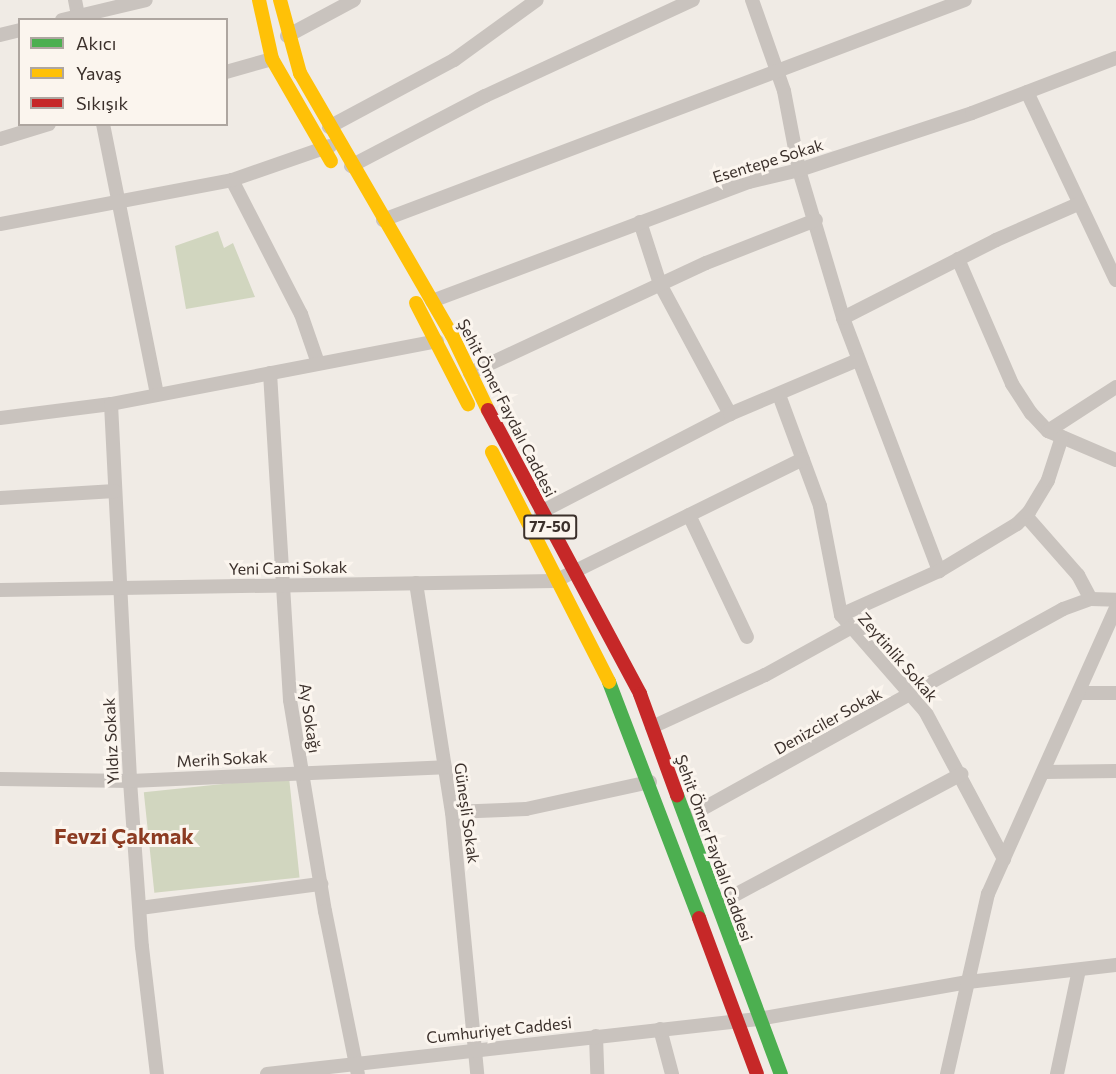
<!DOCTYPE html>
<html>
<head>
<meta charset="utf-8">
<style>
  body { margin:0 }
  #map { position:relative; width:1116px; height:1074px; overflow:hidden; background:#f0ebe5; font-family:Commissioner,sans-serif }
  div>[style] { position:absolute }
  .green>* { inset:0; background:#d1d6bf; transform-origin:0 0 }
  .street>* { height:14px; margin:-7px; padding:0 7px; transform-origin:7px; border-radius:7px; background:#c9c3be }
  .fast>* { height:14px; margin:-7px; padding:0 7px; transform-origin:7px; border-radius:7px; background:#4caf50 }
  .slow>* { height:14px; margin:-7px; padding:0 7px; transform-origin:7px; border-radius:7px; background:#ffc107 }
  .jam>* { height:14px; margin:-7px; padding:0 7px; transform-origin:7px; border-radius:7px; background:#c62828 }
  span { translate:-50% -50%; white-space:nowrap; text-align:center; line-height:1.15; -webkit-text-stroke:6px #fbf5ee; paint-order:stroke }
  .shield-label span { padding:2px 4px; background:#fbf5ee; border:2px solid; border-radius:4px; -webkit-text-stroke-width:0 }
  .shield-label { font-size:15px; color:#3b302b; font-weight:700 }
  .street-label { font-size:16px; color:#3b302b }
  .district-label { font-size:22px; color:#8c3b22; font-weight:700 }
  .legend { position:absolute; left:18px; top:18px; width:210px; height:108px; box-sizing:border-box; background:#fbf5ee; border:2px solid #aea6a0; margin:0; padding:8px 10px; list-style:none; font-size:18px; color:#3b302b }
  .legend li { display:flex; align-items:center; gap:12px; height:30px }
  .legend b { width:30px; border:2px solid #aea6a0 }
</style>
</head>
<body>
<div id="map">
  <div class="green">
    <i style="clip-path:polygon(218px 231px,224px 248px,233px 243px,255px 297px,186px 309px,175px 246px)"></i>
    <i style="left:289px;top:777px;width:101px;height:146px;rotate:84deg"></i>
  </div>
  <div class="street">
    <i style="left:75px;top:0;width:20px;rotate:79deg"></i>
    <i style="left:752px;top:0;width:96px;rotate:70.6deg"></i>
    <i style="left:784px;top:91px;width:80px;rotate:79.2deg"></i>
    <i style="left:799px;top:170px;width:154px;rotate:73.4deg"></i>
    <i style="left:843px;top:318px;width:271px;rotate:69.2deg"></i>
    <i style="left:62px;top:20px;width:86px;rotate:-13.4deg"></i>
    <i style="left:0;top:35px;width:21px;rotate:-14deg"></i>
    <i style="left:287px;top:36px;width:76px;rotate:-28.2deg"></i>
    <i style="left:226px;top:72px;width:48px;rotate:-15.8deg"></i>
    <i style="left:1027px;top:92px;width:208px;rotate:64.7deg"></i>
    <i style="left:103px;top:124px;width:275px;rotate:78.7deg"></i>
    <i style="left:329px;top:127px;width:142px;rotate:-28.2deg"></i>
    <i style="left:454px;top:60px;width:102px;rotate:-35.9deg"></i>
    <i style="left:0;top:139px;width:51px;rotate:-17deg"></i>
    <i style="left:351px;top:166px;width:151px;rotate:-27.6deg"></i>
    <i style="left:485px;top:96px;width:229px;rotate:-24.8deg"></i>
    <i style="left:232px;top:180px;width:151px;rotate:62.8deg"></i>
    <i style="left:301px;top:314px;width:52px;rotate:70.9deg"></i>
    <i style="left:383px;top:220px;width:622px;rotate:-20.71deg"></i>
    <i style="left:640px;top:222px;width:65px;rotate:72.1deg"></i>
    <i style="left:660px;top:284px;width:148px;rotate:61.7deg"></i>
    <i style="left:0;top:224px;width:236px;rotate:-10.7deg"></i>
    <i style="left:232px;top:180px;width:104px;rotate:-19.1deg"></i>
    <i style="left:958px;top:259px;width:136px;rotate:66.6deg"></i>
    <i style="left:1012px;top:384px;width:35px;rotate:57deg"></i>
    <i style="left:1031px;top:413px;width:25px;rotate:47deg"></i>
    <i style="left:1048px;top:431px;width:74px;rotate:23.1deg"></i>
    <i style="left:432px;top:301px;width:339px;rotate:-20.6deg"></i>
    <i style="left:749px;top:182px;width:51px;rotate:-13.5deg"></i>
    <i style="left:799px;top:170px;width:182px;rotate:-18.2deg"></i>
    <i style="left:972px;top:113px;width:154px;rotate:-20.9deg"></i>
    <i style="left:843px;top:318px;width:172px;rotate:-27deg"></i>
    <i style="left:996px;top:240px;width:90px;rotate:-23.7deg"></i>
    <i style="left:270px;top:373px;width:328px;rotate:86.5deg"></i>
    <i style="left:290px;top:700px;width:214px;rotate:80.6deg"></i>
    <i style="left:325px;top:911px;width:166px;rotate:78.6deg"></i>
    <i style="left:470px;top:373px;width:260px;rotate:-25deg"></i>
    <i style="left:706px;top:263px;width:118px;rotate:-21.4deg"></i>
    <i style="left:779px;top:395px;width:118px;rotate:69.7deg"></i>
    <i style="left:820px;top:506px;width:111px;rotate:79.1deg"></i>
    <i style="left:841px;top:615px;width:128px;rotate:48.8deg"></i>
    <i style="left:925px;top:711px;width:168px;rotate:61.9deg"></i>
    <i style="left:111px;top:404px;width:377px;rotate:87.1deg"></i>
    <i style="left:130px;top:781px;width:166px;rotate:85.9deg"></i>
    <i style="left:142px;top:947px;width:128px;rotate:83.3deg"></i>
    <i style="left:0;top:418px;width:112px;rotate:-7.2deg"></i>
    <i style="left:111px;top:404px;width:332px;rotate:-10.9deg"></i>
    <i style="left:1048px;top:431px;width:81px;rotate:-32.9deg"></i>
    <i style="left:0;top:498px;width:115px;rotate:-3.5deg"></i>
    <i style="left:541px;top:512px;width:213px;rotate:-27.4deg"></i>
    <i style="left:730px;top:414px;width:139px;rotate:-22.9deg"></i>
    <i style="left:689px;top:515px;width:135px;rotate:64.6deg"></i>
    <i style="left:1026px;top:516px;width:79px;rotate:48.6deg"></i>
    <i style="left:1078px;top:575px;width:27px;rotate:62deg"></i>
    <i style="left:416px;top:583px;width:232px;rotate:81.1deg"></i>
    <i style="left:452px;top:812px;width:263px;rotate:84.5deg"></i>
    <i style="left:0;top:590px;width:555px;rotate:-0.93deg"></i>
    <i style="left:555px;top:581px;width:276px;rotate:-26.2deg"></i>
    <i style="left:841px;top:615px;width:107px;rotate:-24.2deg"></i>
    <i style="left:939px;top:571px;width:91px;rotate:-31.1deg"></i>
    <i style="left:1017px;top:524px;width:17px;rotate:-45deg"></i>
    <i style="left:1029px;top:512px;width:37px;rotate:-59deg"></i>
    <i style="left:1048px;top:480px;width:45px;rotate:-72deg"></i>
    <i style="left:1080px;top:693px;width:36px"></i>
    <i style="left:652px;top:727px;width:124px;rotate:-24.7deg"></i>
    <i style="left:765px;top:675px;width:97px;rotate:-28.9deg"></i>
    <i style="left:1045px;top:772px;width:71px;rotate:-0.8deg"></i>
    <i style="left:0;top:779px;width:130px;rotate:0.9deg"></i>
    <i style="left:130px;top:781px;width:315px;rotate:-2.5deg"></i>
    <i style="left:452px;top:812px;width:74px;rotate:-2.3deg"></i>
    <i style="left:526px;top:809px;width:127px;rotate:-12.3deg"></i>
    <i style="left:686px;top:818px;width:431px;rotate:-29deg"></i>
    <i style="left:1063px;top:609px;width:30px;rotate:-20deg"></i>
    <i style="left:1091px;top:599px;width:25px;rotate:2deg"></i>
    <i style="left:718px;top:904px;width:276px;rotate:-28.1deg"></i>
    <i style="left:140px;top:908px;width:183px;rotate:-7.6deg"></i>
    <i style="left:660px;top:1029px;width:47px;rotate:75.1deg"></i>
    <i style="left:596px;top:1036px;width:38px;rotate:88deg"></i>
    <i style="left:267px;top:1074px;width:494px;rotate:-6.4deg"></i>
    <i style="left:758px;top:1019px;width:213px;rotate:-10deg"></i>
    <i style="left:968px;top:982px;width:149px;rotate:-6.6deg"></i>
    <i style="left:947px;top:1074px;width:185px;rotate:-77.2deg"></i>
    <i style="left:988px;top:894px;width:313px;rotate:-65.9deg"></i>
    <i style="left:1057px;top:1074px;width:106px;rotate:-78.1deg"></i>
  </div>
  <div class="fast">
    <i style="left:609px;top:682px;width:253px;rotate:69.1deg"></i>
    <i style="left:677px;top:795px;width:298px;rotate:69.6deg"></i>
  </div>
  <div class="slow">
    <i style="left:259px;top:0;width:60px;rotate:77.6deg"></i>
    <i style="left:272px;top:59px;width:118px;rotate:60deg"></i>
    <i style="left:280px;top:0;width:76px;rotate:74.7deg"></i>
    <i style="left:300px;top:73px;width:303px;rotate:59.9deg"></i>
    <i style="left:452px;top:335px;width:83px;rotate:64.4deg"></i>
    <i style="left:416px;top:303px;width:114px;rotate:62.8deg"></i>
    <i style="left:492px;top:452px;width:258px;rotate:63deg"></i>
  </div>
  <div class="jam">
    <i style="left:488px;top:410px;width:322px;rotate:61.8deg"></i>
    <i style="left:640px;top:694px;width:108px;rotate:69.9deg"></i>
    <i style="left:699px;top:918px;width:166px;rotate:69.6deg"></i>
  </div>
  <div class="shield-label">
    <span style="left:550px;top:527px">77-50</span>
  </div>
  <div class="street-label">
    <span style="left:768px;top:161px;rotate:-17deg">Esentepe Sokak</span>
    <span style="left:507px;top:408px;rotate:63deg">Şehit Ömer Faydalı Caddesi</span>
    <span style="left:288px;top:568px;rotate:-1deg">Yeni Cami Sokak</span>
    <span style="left:898px;top:657px;rotate:49deg">Zeytinlik Sokak</span>
    <span style="left:310px;top:718px;rotate:82deg">Ay Sokağı</span>
    <span style="left:828px;top:721px;rotate:-29deg">Denizciler Sokak</span>
    <span style="left:111px;top:741px;rotate:-93deg">Yıldız Sokak</span>
    <span style="left:222px;top:759px;rotate:-3deg">Merih Sokak</span>
    <span style="left:467px;top:813px;rotate:82deg">Güneşli Sokak</span>
    <span style="left:714px;top:848px;rotate:70deg">Şehit Ömer Faydalı Caddesi</span>
    <span style="left:499px;top:1030px;rotate:-6deg">Cumhuriyet Caddesi</span>
  </div>
  <div class="district-label">
    <span style="left:124px;top:836px">Fevzi Çakmak</span>
  </div>
  <ul class="legend">
  <li><b style="height:8px;background:#4caf50"></b>Akıcı</li>
  <li><b style="height:8px;background:#ffc107"></b>Yavaş</li>
  <li><b style="height:8px;background:#c62828"></b>Sıkışık</li>
  </ul>
</div>
</body>
</html>
